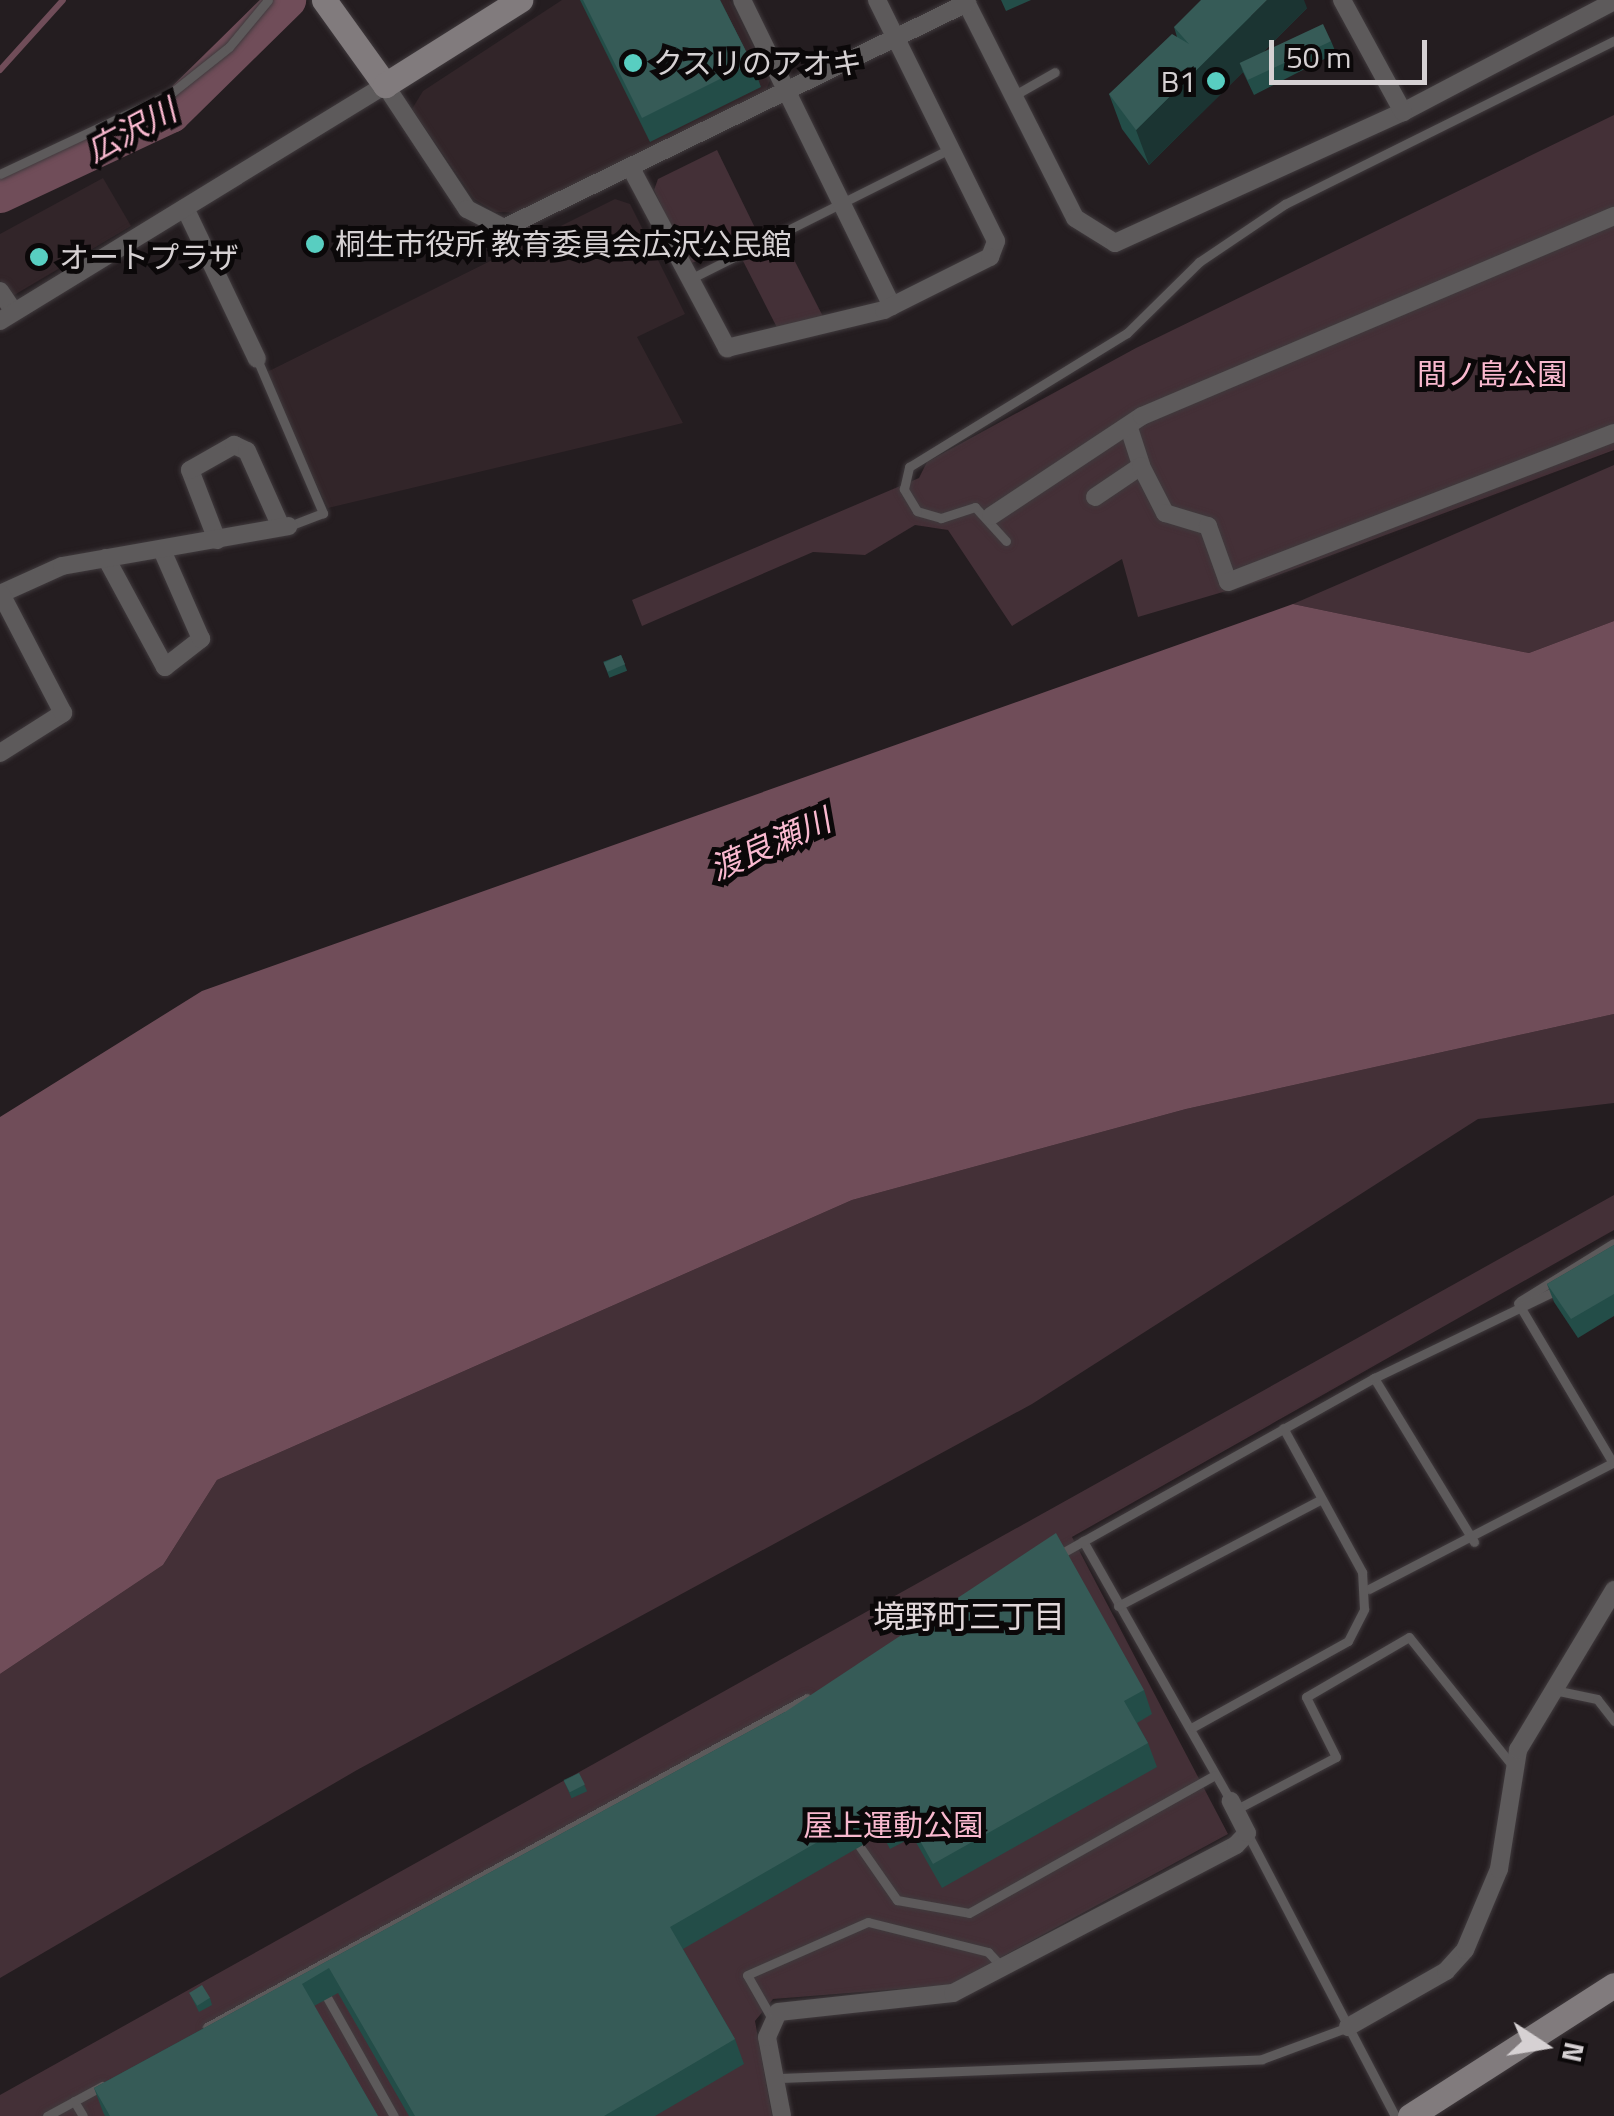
<!DOCTYPE html>
<html>
<head>
<meta charset="utf-8">
<style>
  body { margin:0 }
  #map { position:relative; width:1614px; height:2116px; overflow:hidden; background:#241d20; font-family:"Titillium Web","Noto Sans JP",sans-serif }
  div>[style] { position:absolute }
  .built>* { inset:0; background:#322529 }
  .green>* { inset:0; background:#443037; transform-origin:0 0 }
  .water>* { inset:0; background:#704d59 }
  .stream>* { height:6px; margin:-3px; padding:0 3px; transform-origin:3px; border-radius:3px; background:#704d59 }
  .river>* { height:38px; margin:-19px; padding:0 19px; transform-origin:19px; border-radius:19px; background:#704d59 }
  .roads { filter:drop-shadow(0 0 2px #403a3d) drop-shadow(0 0 2px #403a3d) }
  .lane>* { height:9px; margin:-4.5px; padding:0 4.5px; transform-origin:4.5px; border-radius:4.5px; background:#5d5a5b }
  .street>* { height:18px; margin:-9px; padding:0 9px; transform-origin:9px; border-radius:9px; background:#5d5a5b }
  .secondary>* { height:25px; margin:-12.5px; padding:0 12.5px; transform-origin:12.5px; border-radius:12.5px; background:#817b7d }
  .wall>* { inset:0; background:#234d48; transform-origin:0 0 }
  .shaded-wall>* { inset:0; background:#1b3432 }
  .building>* { inset:0; background:#365b57; transform-origin:0 0 }
  .dots>* { width:28px; height:28px; translate:-50% -50%; box-sizing:border-box; border:5px solid #0b0809; border-radius:50% }
  span { translate:-50% -50%; white-space:nowrap; text-align:center; line-height:1.15; -webkit-text-stroke:10px #0b0809; paint-order:stroke }
  .poi-label { font-size:30px; color:#d6d1d3 }
  .left { translate:0 -50%; text-align:left }
  .right { translate:-100% -50%; text-align:right }
  .park-label { font-size:30px; color:#f9b8ce }
  .water-label { font-size:32px; color:#fab9d0; font-style:italic }
  .neighbourhood-label { font-size:32px; color:#e1d7da }
  .north { position:absolute; left:1494px; top:1996px; width:100px; height:100px; -webkit-text-stroke:8px #0b0809; paint-order:stroke; rotate:102deg; font-size:28px; font-weight:700; line-height:40px; text-align:center; color:#d6d1d3 }
  .north::after { content:''; display:block; margin:auto; width:35px; height:45px; background:#d6d1d3; clip-path:polygon(50% 0,100% 100%,50% 72%,0 100%) }
  .scale { position:absolute; left:1269px; top:40px; width:158px; height:45px; box-sizing:border-box; border:5px solid #d6d1d3; border-top:0; padding-left:12px; font-size:30px; line-height:35px; white-space:nowrap; color:#d6d1d3; -webkit-text-stroke:8px #0b0809; paint-order:stroke }
</style>
</head>
<body>
<div id="map">
  <div class="built">
    <i style="clip-path:polygon(562px 0,730px 0,770px 80px,766px 91px,525px 213px,495px 212px,474px 199px,412px 109px,423px 91px)"></i>
    <i style="clip-path:polygon(103px 178px,131px 226px,11px 297px,0 280px,0 234px)"></i>
    <i style="clip-path:polygon(615px 199px,630px 204px,685px 314px,637px 337px,683px 423px,328px 508px,263px 374px)"></i>
  </div>
  <div class="green">
    <i style="clip-path:polygon(1614px 115px,1614px 450px,1267px 579px,1138px 617px,1122px 559px,1012px 626px,948px 530px,915px 525px,865px 555px,813px 552px,642px 626px,632px 600px,919px 478px,927px 462px,1136px 348px)"></i>
    <i style="clip-path:polygon(717px 150px,759px 236px,689px 264px,654px 190px,658px 179px)"></i>
    <i style="left:784px;top:240px;width:85px;height:46px;rotate:63deg"></i>
    <i style="clip-path:polygon(1614px 465px,1614px 621px,1529px 653px,1293px 604px)"></i>
    <i style="clip-path:polygon(1614px 1014px,1614px 1103px,1478px 1119px,1032px 1404px,357px 1770px,0 1978px,0 1674px,163px 1565px,217px 1480px,852px 1200px,1186px 1109px)"></i>
    <i style="clip-path:polygon(1614px 1195px,1614px 1230px,1072px 1537px,1228px 1834px,950px 1985px,773px 1999px,755px 2021px,772px 2116px,0 2116px,0 2095px)"></i>
  </div>
  <div class="water">
    <i style="clip-path:polygon(1293px 604px,1529px 653px,1614px 621px,1614px 1014px,1186px 1109px,852px 1200px,217px 1480px,163px 1565px,0 1674px,0 1117px,202px 991px)"></i>
  </div>
  <div class="stream">
    <i style="left:0;top:70px;width:94px;rotate:-48deg"></i>
  </div>
  <div class="river">
    <i style="left:0;top:194px;width:189px;rotate:-25.1deg"></i>
    <i style="left:171px;top:114px;width:163px;rotate:-44.5deg"></i>
  </div>
  <div class="roads">
    <div class="lane">
      <i style="left:1013px;top:96px;width:48px;rotate:-29.7deg"></i>
      <i style="left:0;top:174px;width:188px;rotate:-25.2deg"></i>
      <i style="left:170px;top:94px;width:75px;rotate:-38.5deg"></i>
      <i style="left:229px;top:47px;width:61px;rotate:-50.3deg"></i>
      <i style="left:690px;top:279px;width:291px;rotate:-26.6deg"></i>
      <i style="left:257px;top:359px;width:168px;rotate:66.8deg"></i>
      <i style="left:323px;top:513px;width:36px;rotate:159deg"></i>
      <i style="left:1006px;top:541px;width:46px;rotate:-132.4deg"></i>
      <i style="left:975px;top:507px;width:36px;rotate:162deg"></i>
      <i style="left:941px;top:518px;width:25px;rotate:-164deg"></i>
      <i style="left:917px;top:511px;width:26px;rotate:-121deg"></i>
      <i style="left:904px;top:489px;width:23px;rotate:-77deg"></i>
      <i style="left:909px;top:467px;width:256px;rotate:-31.6deg"></i>
      <i style="left:1127px;top:333px;width:101px;rotate:-44.6deg"></i>
      <i style="left:1199px;top:262px;width:104px;rotate:-34deg"></i>
      <i style="left:1285px;top:204px;width:367px;rotate:-26.4deg"></i>
      <i style="left:1520px;top:1301px;width:110px;rotate:-31.7deg"></i>
      <i style="left:1518px;top:1303px;width:186px;rotate:59.3deg"></i>
      <i style="left:1374px;top:1378px;width:192px;rotate:58.6deg"></i>
      <i style="left:1083px;top:1541px;width:299px;rotate:60.4deg"></i>
      <i style="left:1055px;top:1557px;width:366px;rotate:-29.3deg"></i>
      <i style="left:1374px;top:1378px;width:203px;rotate:-25.7deg"></i>
      <i style="left:1369px;top:1589px;width:276px;rotate:-27.4deg"></i>
      <i style="left:1118px;top:1606px;width:228px;rotate:-27.7deg"></i>
      <i style="left:1554px;top:1690px;width:44px;rotate:11.8deg"></i>
      <i style="left:1597px;top:1699px;width:28px;rotate:52deg"></i>
      <i style="left:1193px;top:1727px;width:177px;rotate:-29deg"></i>
      <i style="left:1348px;top:1641px;width:36px;rotate:-63deg"></i>
      <i style="left:1364px;top:1609px;width:37px;rotate:-93deg"></i>
      <i style="left:1362px;top:1572px;width:164px;rotate:-118.7deg"></i>
      <i style="left:1235px;top:1810px;width:114px;rotate:-27.7deg"></i>
      <i style="left:1336px;top:1757px;width:67px;rotate:-116.6deg"></i>
      <i style="left:1306px;top:1697px;width:119px;rotate:-30.2deg"></i>
      <i style="left:1409px;top:1637px;width:169px;rotate:51.2deg"></i>
      <i style="left:1247px;top:1833px;width:319px;rotate:62.4deg"></i>
      <i style="left:860px;top:1847px;width:65px;rotate:55.1deg"></i>
      <i style="left:897px;top:1900px;width:73px;rotate:10.2deg"></i>
      <i style="left:969px;top:1913px;width:282px;rotate:-29.3deg"></i>
      <i style="left:324px;top:1992px;width:142px;rotate:60.6deg"></i>
      <i style="left:771px;top:2017px;width:48px;rotate:-119.7deg"></i>
      <i style="left:747px;top:1975px;width:132px;rotate:-23.7deg"></i>
      <i style="left:868px;top:1922px;width:124px;rotate:14deg"></i>
      <i style="left:988px;top:1952px;width:21px;rotate:47deg"></i>
      <i style="left:207px;top:2027px;width:684px;rotate:-28.74deg"></i>
      <i style="left:778px;top:2078px;width:484px;rotate:-2.2deg"></i>
      <i style="left:1262px;top:2059px;width:92px;rotate:-20.4deg"></i>
      <i style="left:74px;top:2101px;width:17px;rotate:59deg"></i>
      <i style="left:47px;top:2116px;width:63px;rotate:-28.6deg"></i>
    </div>
    <div class="street">
      <i style="left:742px;top:0;width:341px;rotate:63.9deg"></i>
      <i style="left:965px;top:0;width:244px;rotate:63.2deg"></i>
      <i style="left:1075px;top:218px;width:47px;rotate:32deg"></i>
      <i style="left:1115px;top:243px;width:316px;rotate:-24.5deg"></i>
      <i style="left:1403px;top:112px;width:238px;rotate:-27.7deg"></i>
      <i style="left:1342px;top:0;width:128px;rotate:61.4deg"></i>
      <i style="left:633px;top:172px;width:200px;rotate:61.9deg"></i>
      <i style="left:727px;top:348px;width:162px;rotate:-13.6deg"></i>
      <i style="left:884px;top:310px;width:119px;rotate:-26.6deg"></i>
      <i style="left:990px;top:257px;width:17px;rotate:-69deg"></i>
      <i style="left:996px;top:241px;width:269px;rotate:-116.3deg"></i>
      <i style="left:185px;top:208px;width:167px;rotate:64.5deg"></i>
      <i style="left:0;top:291px;width:25px;rotate:56deg"></i>
      <i style="left:0;top:321px;width:452px;rotate:-31.5deg"></i>
      <i style="left:385px;top:85px;width:149px;rotate:56.5deg"></i>
      <i style="left:467px;top:209px;width:42px;rotate:27.2deg"></i>
      <i style="left:504px;top:228px;width:515px;rotate:-25.92deg"></i>
      <i style="left:1129px;top:428px;width:40px;rotate:72deg"></i>
      <i style="left:1095px;top:497px;width:55px;rotate:-34deg"></i>
      <i style="left:1141px;top:466px;width:53px;rotate:62.9deg"></i>
      <i style="left:1165px;top:513px;width:45px;rotate:16.8deg"></i>
      <i style="left:1208px;top:526px;width:59px;rotate:70.3deg"></i>
      <i style="left:1228px;top:582px;width:414px;rotate:-21.1deg"></i>
      <i style="left:991px;top:516px;width:181px;rotate:-33.5deg"></i>
      <i style="left:1142px;top:416px;width:513px;rotate:-22.96deg"></i>
      <i style="left:217px;top:540px;width:75px;rotate:-111.1deg"></i>
      <i style="left:190px;top:470px;width:51px;rotate:-29.6deg"></i>
      <i style="left:234px;top:445px;width:14px;rotate:25deg"></i>
      <i style="left:247px;top:451px;width:83px;rotate:65.9deg"></i>
      <i style="left:106px;top:558px;width:124px;rotate:61.6deg"></i>
      <i style="left:165px;top:667px;width:46px;rotate:-37.9deg"></i>
      <i style="left:201px;top:639px;width:97px;rotate:-113.7deg"></i>
      <i style="left:0;top:594px;width:68px;rotate:-24.3deg"></i>
      <i style="left:62px;top:566px;width:230px;rotate:-10deg"></i>
      <i style="left:0;top:753px;width:75px;rotate:-32.4deg"></i>
      <i style="left:63px;top:713px;width:134px;rotate:-117.5deg"></i>
      <i style="left:1348px;top:2027px;width:113px;rotate:-29.7deg"></i>
      <i style="left:1446px;top:1971px;width:28px;rotate:-48deg"></i>
      <i style="left:1465px;top:1950px;width:88px;rotate:-67.2deg"></i>
      <i style="left:1499px;top:1869px;width:121px;rotate:-80.9deg"></i>
      <i style="left:1518px;top:1750px;width:187px;rotate:-59deg"></i>
      <i style="left:782px;top:2116px;width:80px;rotate:-100.8deg"></i>
      <i style="left:767px;top:2037px;width:27px;rotate:-66deg"></i>
      <i style="left:778px;top:2012px;width:176px;rotate:-6.2deg"></i>
      <i style="left:953px;top:1993px;width:319px;rotate:-27.6deg"></i>
      <i style="left:1236px;top:1845px;width:16px;rotate:-47deg"></i>
      <i style="left:1247px;top:1833px;width:36px;rotate:-117deg"></i>
    </div>
    <div class="secondary">
      <i style="left:324px;top:0;width:105px;rotate:54.3deg"></i>
      <i style="left:385px;top:85px;width:160px;rotate:-32.2deg"></i>
      <i style="left:1410px;top:2116px;width:242px;rotate:-32.7deg"></i>
    </div>
  </div>
  <div class="wall">
    <i style="clip-path:polygon(580px 0,720px 0,752px 63px,761px 87px,650px 142px)"></i>
    <i style="clip-path:polygon(1001px 0,1031px 0,1006px 11px)"></i>
    <i style="clip-path:polygon(1307px 8px,1258px 57px,1331px 41px,1336px 53px,1254px 95px,1243px 72px,1149px 165px,1122px 129px,1109px 94px,1177px 37px,1174px 27px)"></i>
    <i style="left:621px;top:655px;width:17px;height:19px;rotate:69deg"></i>
    <i style="clip-path:polygon(1614px 1245px,1614px 1316px,1578px 1338px,1554px 1302px,1547px 1284px)"></i>
    <i style="clip-path:polygon(1144px 1690px,1152px 1714px,1137px 1723px,1148px 1743px,1157px 1767px,942px 1888px,913px 1837px,890px 1849px,882px 1834px,683px 1949px,735px 2039px,744px 2064px,655px 2116px,409px 2116px,338px 1993px,314px 2006px,378px 2116px,105px 2116px,103px 2112px,94px 2088px,785px 1712px)"></i>
    <i style="left:579px;top:1773px;width:20px;height:17px;rotate:66deg"></i>
    <i style="clip-path:polygon(189px 1992px,210px 1998px,212px 2005px,199px 2012px)"></i>
  </div>
  <div class="shaded-wall">
    <i style="clip-path:polygon(1267px 0,1304px 0,1307px 8px,1244px 71px,1241px 66px,1243px 72px,1149px 165px,1136px 130px)"></i>
  </div>
  <div class="building">
    <i style="clip-path:polygon(583px 0,720px 0,752px 63px,642px 118px)"></i>
    <i style="clip-path:polygon(1201px 0,1267px 0,1136px 130px,1109px 94px,1172px 34px,1189px 44px,1174px 27px)"></i>
    <i style="left:1323px;top:24px;width:19px;height:92px;rotate:65deg"></i>
    <i style="left:621px;top:655px;width:10px;height:19px;rotate:66deg"></i>
    <i style="clip-path:polygon(1614px 1245px,1614px 1294px,1571px 1319px,1547px 1284px)"></i>
    <i style="clip-path:polygon(1056px 1533px,1144px 1690px,1124px 1701px,1148px 1743px,933px 1864px,904px 1812px,881px 1825px,873px 1810px,670px 1927px,735px 2039px,604px 2116px,415px 2116px,329px 1968px,302px 1984px,378px 2116px,110px 2116px,94px 2088px,785px 1712px)"></i>
    <i style="left:579px;top:1773px;width:13px;height:17px;rotate:63deg"></i>
    <i style="left:202px;top:1985px;width:15px;height:15px;rotate:58deg"></i>
  </div>
  <div class="dots">
    <i style="left:633px;top:63px;background:#58cec1"></i>
    <i style="left:1216px;top:81px;background:#58cec1"></i>
    <i style="left:315px;top:244px;background:#58cec1"></i>
    <i style="left:39px;top:257px;background:#58cec1"></i>
  </div>
  <div class="poi-label">
    <span class="left" style="left:653px;top:63px">クスリのアオキ</span>
    <span class="right" style="left:1196px;top:81px">B1</span>
    <span class="left" style="left:335px;top:244px">桐生市役所 教育委員会広沢公民館</span>
    <span class="left" style="left:59px;top:257px">オートプラザ</span>
  </div>
  <div class="park-label">
    <span style="left:1492px;top:374px">間ノ島公園</span>
    <span style="left:893px;top:1825px">屋上運動公園</span>
  </div>
  <div class="water-label">
    <span style="left:131px;top:130px;rotate:-28deg">広沢川</span>
    <span style="left:770px;top:844px;rotate:-24deg">渡良瀬川</span>
  </div>
  <div class="neighbourhood-label">
    <span style="left:969px;top:1616px">境野町三丁目</span>
  </div>
  <div class="north">N</div>
  <div class="scale">50 m</div>
</div>
</body>
</html>
